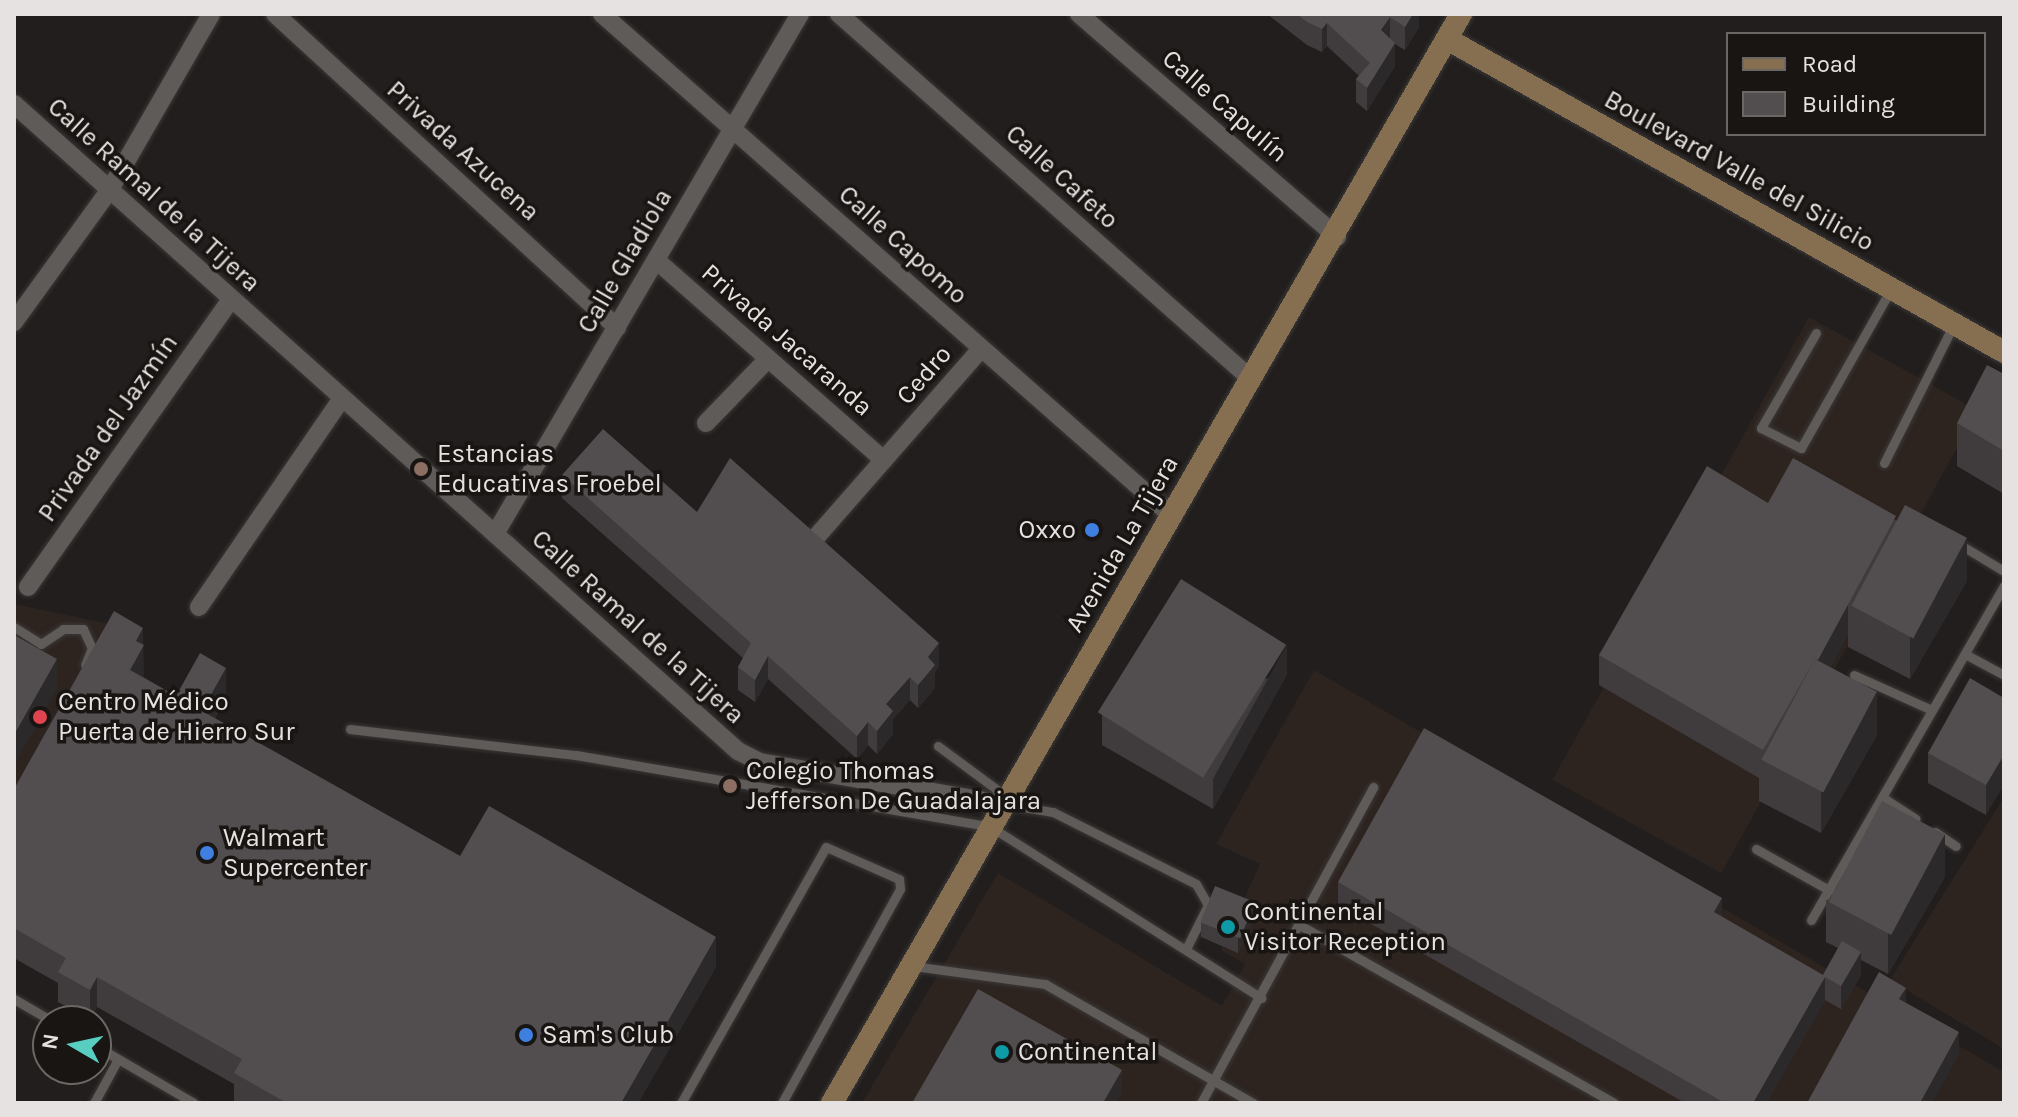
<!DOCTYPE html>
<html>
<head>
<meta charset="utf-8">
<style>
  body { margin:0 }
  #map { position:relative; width:2018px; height:1117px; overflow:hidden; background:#211e1d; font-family:Karla,sans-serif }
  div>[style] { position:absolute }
  .built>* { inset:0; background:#2d2420; transform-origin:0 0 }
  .roads { filter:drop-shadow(0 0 2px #3b3837) drop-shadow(0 0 2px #3b3837) }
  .service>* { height:9px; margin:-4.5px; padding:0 4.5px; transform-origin:4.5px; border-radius:4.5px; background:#5f5b59 }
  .minor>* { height:18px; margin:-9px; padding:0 9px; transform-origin:9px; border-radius:9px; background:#5f5b59 }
  .secondary>* { height:22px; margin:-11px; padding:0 11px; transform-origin:11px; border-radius:11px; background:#866e50 }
  .wall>* { inset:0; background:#403c3e }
  .shaded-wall>* { inset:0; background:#2c292a }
  .building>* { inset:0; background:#524e50; transform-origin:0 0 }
  .dots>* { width:22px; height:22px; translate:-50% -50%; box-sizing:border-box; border:4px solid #181513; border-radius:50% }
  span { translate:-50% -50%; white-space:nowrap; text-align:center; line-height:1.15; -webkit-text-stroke:7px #181513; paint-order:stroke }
  .street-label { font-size:26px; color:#e5e2e1 }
  .poi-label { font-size:26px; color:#e5e2e1 }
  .left { translate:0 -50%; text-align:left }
  .right { translate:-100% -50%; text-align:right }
  .frame { position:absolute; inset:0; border:16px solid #e5e2e1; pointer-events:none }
  .legend { position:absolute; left:1726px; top:32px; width:260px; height:104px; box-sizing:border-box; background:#181513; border:2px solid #6a6765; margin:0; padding:10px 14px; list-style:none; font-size:24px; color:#e5e2e1 }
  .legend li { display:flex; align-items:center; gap:16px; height:40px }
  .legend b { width:40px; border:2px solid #6a6765 }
  .north { position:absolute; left:32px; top:1005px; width:80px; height:80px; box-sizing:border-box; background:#181513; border:2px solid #6a6765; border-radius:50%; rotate:279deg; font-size:22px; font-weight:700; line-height:32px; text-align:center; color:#e5e2e1 }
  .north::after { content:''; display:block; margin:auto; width:28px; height:36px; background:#58cec0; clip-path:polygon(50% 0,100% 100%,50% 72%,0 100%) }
</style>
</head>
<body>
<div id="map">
  <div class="built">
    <i style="left:1809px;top:317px;width:193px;height:529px;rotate:29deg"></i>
    <i style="clip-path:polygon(14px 604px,120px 626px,14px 809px)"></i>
    <i style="clip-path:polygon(1314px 670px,2004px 1072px,2004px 1103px,862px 1103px,998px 873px,1222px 1006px,1245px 964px,1221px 950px,1260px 864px,1216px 844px)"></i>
    <i style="clip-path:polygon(2004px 797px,2004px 1049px,1890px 980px)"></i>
  </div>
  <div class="roads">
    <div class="service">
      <i style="left:1816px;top:333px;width:110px;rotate:120.1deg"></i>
      <i style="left:1761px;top:428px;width:45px;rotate:26.6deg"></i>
      <i style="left:1801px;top:448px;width:183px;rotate:-60.5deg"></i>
      <i style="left:1884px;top:463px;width:156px;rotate:-63.3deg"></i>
      <i style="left:1959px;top:544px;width:52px;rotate:31deg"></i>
      <i style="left:14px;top:627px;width:32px;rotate:32deg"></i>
      <i style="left:41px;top:644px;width:27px;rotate:-34deg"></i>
      <i style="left:63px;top:629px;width:20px"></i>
      <i style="left:83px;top:629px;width:21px;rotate:65deg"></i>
      <i style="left:92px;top:648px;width:18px;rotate:112deg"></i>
      <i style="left:1965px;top:654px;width:44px;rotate:28.3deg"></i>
      <i style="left:1854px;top:675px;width:85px;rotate:24.2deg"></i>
      <i style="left:350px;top:729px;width:227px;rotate:6.6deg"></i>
      <i style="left:576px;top:755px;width:421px;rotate:9.8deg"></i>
      <i style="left:991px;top:827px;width:320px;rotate:32.3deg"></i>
      <i style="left:938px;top:746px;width:86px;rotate:36.5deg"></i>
      <i style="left:1882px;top:797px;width:40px;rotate:32.9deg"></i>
      <i style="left:1005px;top:804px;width:49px;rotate:9.5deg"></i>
      <i style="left:1053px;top:812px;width:160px;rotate:26.7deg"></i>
      <i style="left:1196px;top:884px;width:24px;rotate:60deg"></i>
      <i style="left:1208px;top:905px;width:45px;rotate:116.6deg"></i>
      <i style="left:1935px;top:832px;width:25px;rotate:34deg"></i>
      <i style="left:1756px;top:849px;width:84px;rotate:29.3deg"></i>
      <i style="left:1811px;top:920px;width:386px;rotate:-60deg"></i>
      <i style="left:1303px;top:927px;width:357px;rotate:29.5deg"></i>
      <i style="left:913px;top:966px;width:133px;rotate:7.8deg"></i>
      <i style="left:1045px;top:984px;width:240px;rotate:29.8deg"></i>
      <i style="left:14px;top:999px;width:44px;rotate:30.1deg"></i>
      <i style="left:96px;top:1046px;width:113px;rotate:30.2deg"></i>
      <i style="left:94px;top:1103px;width:50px;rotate:-61.4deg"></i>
      <i style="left:681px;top:1103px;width:294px;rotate:-60.5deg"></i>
      <i style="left:826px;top:847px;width:80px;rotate:23.7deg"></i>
      <i style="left:899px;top:879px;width:10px;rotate:84deg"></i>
      <i style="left:900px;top:889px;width:244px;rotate:118.9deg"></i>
      <i style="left:1201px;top:1103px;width:360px;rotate:-61.4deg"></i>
    </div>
    <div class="minor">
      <i style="left:275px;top:14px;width:464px;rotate:42.5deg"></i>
      <i style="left:602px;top:14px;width:758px;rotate:41.36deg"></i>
      <i style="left:839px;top:14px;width:549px;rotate:41.53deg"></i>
      <i style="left:1079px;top:14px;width:341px;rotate:40.8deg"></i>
      <i style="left:14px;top:104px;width:971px;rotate:41.79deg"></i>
      <i style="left:738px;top:751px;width:25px;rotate:27deg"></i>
      <i style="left:760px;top:762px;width:247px;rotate:9.8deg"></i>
      <i style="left:656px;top:260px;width:303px;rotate:41.3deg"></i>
      <i style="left:14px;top:322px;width:162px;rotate:-54.1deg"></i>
      <i style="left:109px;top:191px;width:204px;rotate:-60deg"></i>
      <i style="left:706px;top:423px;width:89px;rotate:-45.9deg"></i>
      <i style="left:495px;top:534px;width:603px;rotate:-59.61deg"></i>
      <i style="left:811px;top:543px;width:258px;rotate:-48.8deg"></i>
      <i style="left:28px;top:587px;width:352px;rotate:-54.8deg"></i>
      <i style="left:199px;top:607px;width:253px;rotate:-55.6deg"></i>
    </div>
    <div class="secondary">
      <i style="left:1447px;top:39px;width:639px;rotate:29.33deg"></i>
      <i style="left:832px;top:1103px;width:1258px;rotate:-59.99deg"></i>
    </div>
  </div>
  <div class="wall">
    <i style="clip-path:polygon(1267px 14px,1419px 14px,1419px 27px,1405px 50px,1395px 44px,1395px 66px,1367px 111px,1356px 102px,1356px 79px,1359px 76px,1327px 46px,1322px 52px,1307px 45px)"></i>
    <i style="clip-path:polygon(2004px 374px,2004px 494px,1957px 466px,1957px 423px)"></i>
    <i style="clip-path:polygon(562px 475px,697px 512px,939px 666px,935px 672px,935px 688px,918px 708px,910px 700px,893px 719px,893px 734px,877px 754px,868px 745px,857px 759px,768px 679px,755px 702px,738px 690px,738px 667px,743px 658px,562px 498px)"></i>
    <i style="clip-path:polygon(1768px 503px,1896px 520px,1967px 581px,1910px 679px,1848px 647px,1848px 634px,1830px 667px,1877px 735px,1821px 833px,1759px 801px,1759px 778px,1599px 685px,1599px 655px)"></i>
    <i style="clip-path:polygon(2004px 588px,2004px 633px,2003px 633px)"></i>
    <i style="clip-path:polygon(1287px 674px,1213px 809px,1102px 745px,1102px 715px)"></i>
    <i style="clip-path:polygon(144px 675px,143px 677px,176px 696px,226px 698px,215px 718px,460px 856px,716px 967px,638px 1103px,234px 1103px,234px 1084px,97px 1007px,90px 1020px,58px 1002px,58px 983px,14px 958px,14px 789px)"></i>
    <i style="clip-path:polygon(2004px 698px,1986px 815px,1928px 783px,1928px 753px)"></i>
    <i style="clip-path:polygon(1945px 877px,1888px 974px,1861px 960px,1861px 975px,1841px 1009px,1825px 1000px,1766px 1103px,1685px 1103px,1338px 905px,1338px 882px,1722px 917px,1823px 975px,1838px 948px,1826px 942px,1826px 900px)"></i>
    <i style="clip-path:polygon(1255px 917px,1238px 953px,1201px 937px,1201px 922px)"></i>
  </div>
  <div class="shaded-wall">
    <i style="clip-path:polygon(1413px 14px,1419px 14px,1419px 27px,1405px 50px,1405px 27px)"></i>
    <i style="clip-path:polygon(1390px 17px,1390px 40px,1381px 30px)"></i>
    <i style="clip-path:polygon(1327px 23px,1327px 46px,1322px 52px,1322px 29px)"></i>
    <i style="clip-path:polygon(1395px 43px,1395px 66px,1367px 111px,1367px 88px)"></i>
    <i style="clip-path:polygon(1967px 538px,1967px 581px,1910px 679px,1910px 636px)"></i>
    <i style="clip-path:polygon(1848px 604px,1848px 634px,1776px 767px,1767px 753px)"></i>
    <i style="clip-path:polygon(143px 628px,144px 675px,130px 700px,130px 670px,136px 641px)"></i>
    <i style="clip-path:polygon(939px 643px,939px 666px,935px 672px,935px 688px,918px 708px,918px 685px,928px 657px)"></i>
    <i style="clip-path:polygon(1287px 644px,1287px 674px,1213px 809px,1213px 779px)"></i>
    <i style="clip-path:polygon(768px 656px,768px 679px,755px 702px,755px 680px)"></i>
    <i style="clip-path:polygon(57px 659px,57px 689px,14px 765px,14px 735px)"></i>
    <i style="clip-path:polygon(226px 668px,226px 698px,202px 741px,202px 711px)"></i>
    <i style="clip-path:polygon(910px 677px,910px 700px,893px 719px,893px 734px,877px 754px,877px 731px,886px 704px)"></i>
    <i style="clip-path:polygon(1877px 692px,1877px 735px,1821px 833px,1821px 790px)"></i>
    <i style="clip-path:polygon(868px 722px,868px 745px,857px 759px,857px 736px)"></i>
    <i style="clip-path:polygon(2004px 755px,2004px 785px,1986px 815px,1986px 785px)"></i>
    <i style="clip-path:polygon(1945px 834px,1945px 877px,1888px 974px,1888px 932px)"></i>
    <i style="clip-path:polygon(1722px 898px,1722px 921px,1714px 912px)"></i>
    <i style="clip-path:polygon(1255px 902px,1255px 917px,1238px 953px,1238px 938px)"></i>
    <i style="clip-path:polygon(716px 937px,716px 967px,638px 1103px,621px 1103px)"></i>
    <i style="clip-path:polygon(1861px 952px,1861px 975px,1841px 1009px,1841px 986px)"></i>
    <i style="clip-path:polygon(97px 977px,97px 1007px,90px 1020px,90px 990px)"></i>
    <i style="clip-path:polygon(1825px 977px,1825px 1000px,1766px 1103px,1753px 1103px)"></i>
    <i style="clip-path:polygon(1906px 988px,1906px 1011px,1899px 999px)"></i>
    <i style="clip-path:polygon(1959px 1032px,1959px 1055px,1932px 1103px,1920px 1103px)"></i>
    <i style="clip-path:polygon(1122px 1070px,1122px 1093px,1116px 1103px,1103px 1103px)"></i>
  </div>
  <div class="building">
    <i style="clip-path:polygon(1297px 14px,1413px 14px,1405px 27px,1390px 17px,1381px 30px,1395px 43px,1367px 88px,1356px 79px,1370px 63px,1327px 23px,1322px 29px,1307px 22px)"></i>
    <i style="clip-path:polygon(1987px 365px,2004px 374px,2004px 451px,1957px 423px)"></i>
    <i style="clip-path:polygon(603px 429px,697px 512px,730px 458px,939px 643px,928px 657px,935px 665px,918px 685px,910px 677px,886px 704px,893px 711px,877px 731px,868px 722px,857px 736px,768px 656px,755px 680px,738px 667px,751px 643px,562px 475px)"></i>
    <i style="clip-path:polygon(1793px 458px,1896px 516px,1818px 660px,1815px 659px,1763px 750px,1599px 655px,1707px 466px,1768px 503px)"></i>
    <i style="left:1905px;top:505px;width:70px;height:114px;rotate:28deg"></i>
    <i style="left:1181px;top:579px;width:124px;height:157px;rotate:32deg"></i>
    <i style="clip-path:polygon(114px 611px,143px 628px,136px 641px,144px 645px,130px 670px,176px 696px,200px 653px,226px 668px,202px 711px,460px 856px,489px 806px,716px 937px,621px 1103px,287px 1103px,234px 1073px,242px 1059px,97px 977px,90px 990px,58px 972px,66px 958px,14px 928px,14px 789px)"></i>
    <i style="clip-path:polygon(14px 635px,57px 659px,14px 735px)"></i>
    <i style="left:1815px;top:659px;width:70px;height:114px;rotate:28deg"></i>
    <i style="clip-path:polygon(1970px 678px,2004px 698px,2004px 755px,1986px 785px,1928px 753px)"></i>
    <i style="clip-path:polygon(1424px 728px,1722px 898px,1714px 912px,1823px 975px,1842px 941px,1861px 952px,1841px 986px,1825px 977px,1753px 1103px,1725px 1103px,1338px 882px)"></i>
    <i style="left:1882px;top:801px;width:71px;height:114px;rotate:28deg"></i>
    <i style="left:1215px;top:886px;width:43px;height:39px;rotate:22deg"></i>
    <i style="clip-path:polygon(1879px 972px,1906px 988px,1899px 999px,1959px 1032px,1920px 1103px,1807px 1103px)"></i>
    <i style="clip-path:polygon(978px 989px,1122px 1070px,1103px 1103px,912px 1103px)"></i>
  </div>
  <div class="dots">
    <i style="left:421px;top:469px;background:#8d6e63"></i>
    <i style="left:1092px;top:530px;background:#3f7fe0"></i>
    <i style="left:40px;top:717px;background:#e0444e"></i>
    <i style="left:730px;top:786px;background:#8d6e63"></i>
    <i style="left:207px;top:853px;background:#3f7fe0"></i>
    <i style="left:1228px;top:927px;background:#0f9aa8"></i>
    <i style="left:526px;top:1035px;background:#3f7fe0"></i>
    <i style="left:1002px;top:1052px;background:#0f9aa8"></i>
  </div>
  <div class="street-label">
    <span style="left:1225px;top:106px;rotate:41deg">Calle Capulín</span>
    <span style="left:463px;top:151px;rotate:42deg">Privada Azucena</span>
    <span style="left:1739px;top:171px;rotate:29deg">Boulevard Valle del Silicio</span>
    <span style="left:1062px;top:177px;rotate:42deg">Calle Cafeto</span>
    <span style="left:154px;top:195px;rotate:42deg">Calle Ramal de la Tijera</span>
    <span style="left:903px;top:245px;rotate:42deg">Calle Capomo</span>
    <span style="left:625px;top:261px;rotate:-60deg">Calle Gladiola</span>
    <span style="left:787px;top:340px;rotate:41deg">Privada Jacaranda</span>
    <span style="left:924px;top:375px;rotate:-49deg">Cedro</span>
    <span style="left:108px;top:428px;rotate:-55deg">Privada del Jazmín</span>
    <span style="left:1122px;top:544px;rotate:-60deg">Avenida La Tijera</span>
    <span style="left:638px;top:627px;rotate:42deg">Calle Ramal de la Tijera</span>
  </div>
  <div class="poi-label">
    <span class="left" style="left:437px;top:469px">Estancias<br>Educativas Froebel</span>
    <span class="right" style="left:1076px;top:530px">Oxxo</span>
    <span class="left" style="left:58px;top:717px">Centro Médico<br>Puerta de Hierro Sur</span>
    <span class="left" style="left:746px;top:786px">Colegio Thomas<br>Jefferson De Guadalajara</span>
    <span class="left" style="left:223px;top:853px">Walmart<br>Supercenter</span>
    <span class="left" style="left:1244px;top:927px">Continental<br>Visitor Reception</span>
    <span class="left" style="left:542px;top:1035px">Sam's Club</span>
    <span class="left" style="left:1018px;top:1052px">Continental</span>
  </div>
  <div class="frame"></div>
  <ul class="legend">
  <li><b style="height:10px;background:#866e50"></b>Road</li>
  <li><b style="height:22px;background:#524e50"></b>Building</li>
  </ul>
  <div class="north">N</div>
</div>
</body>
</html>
